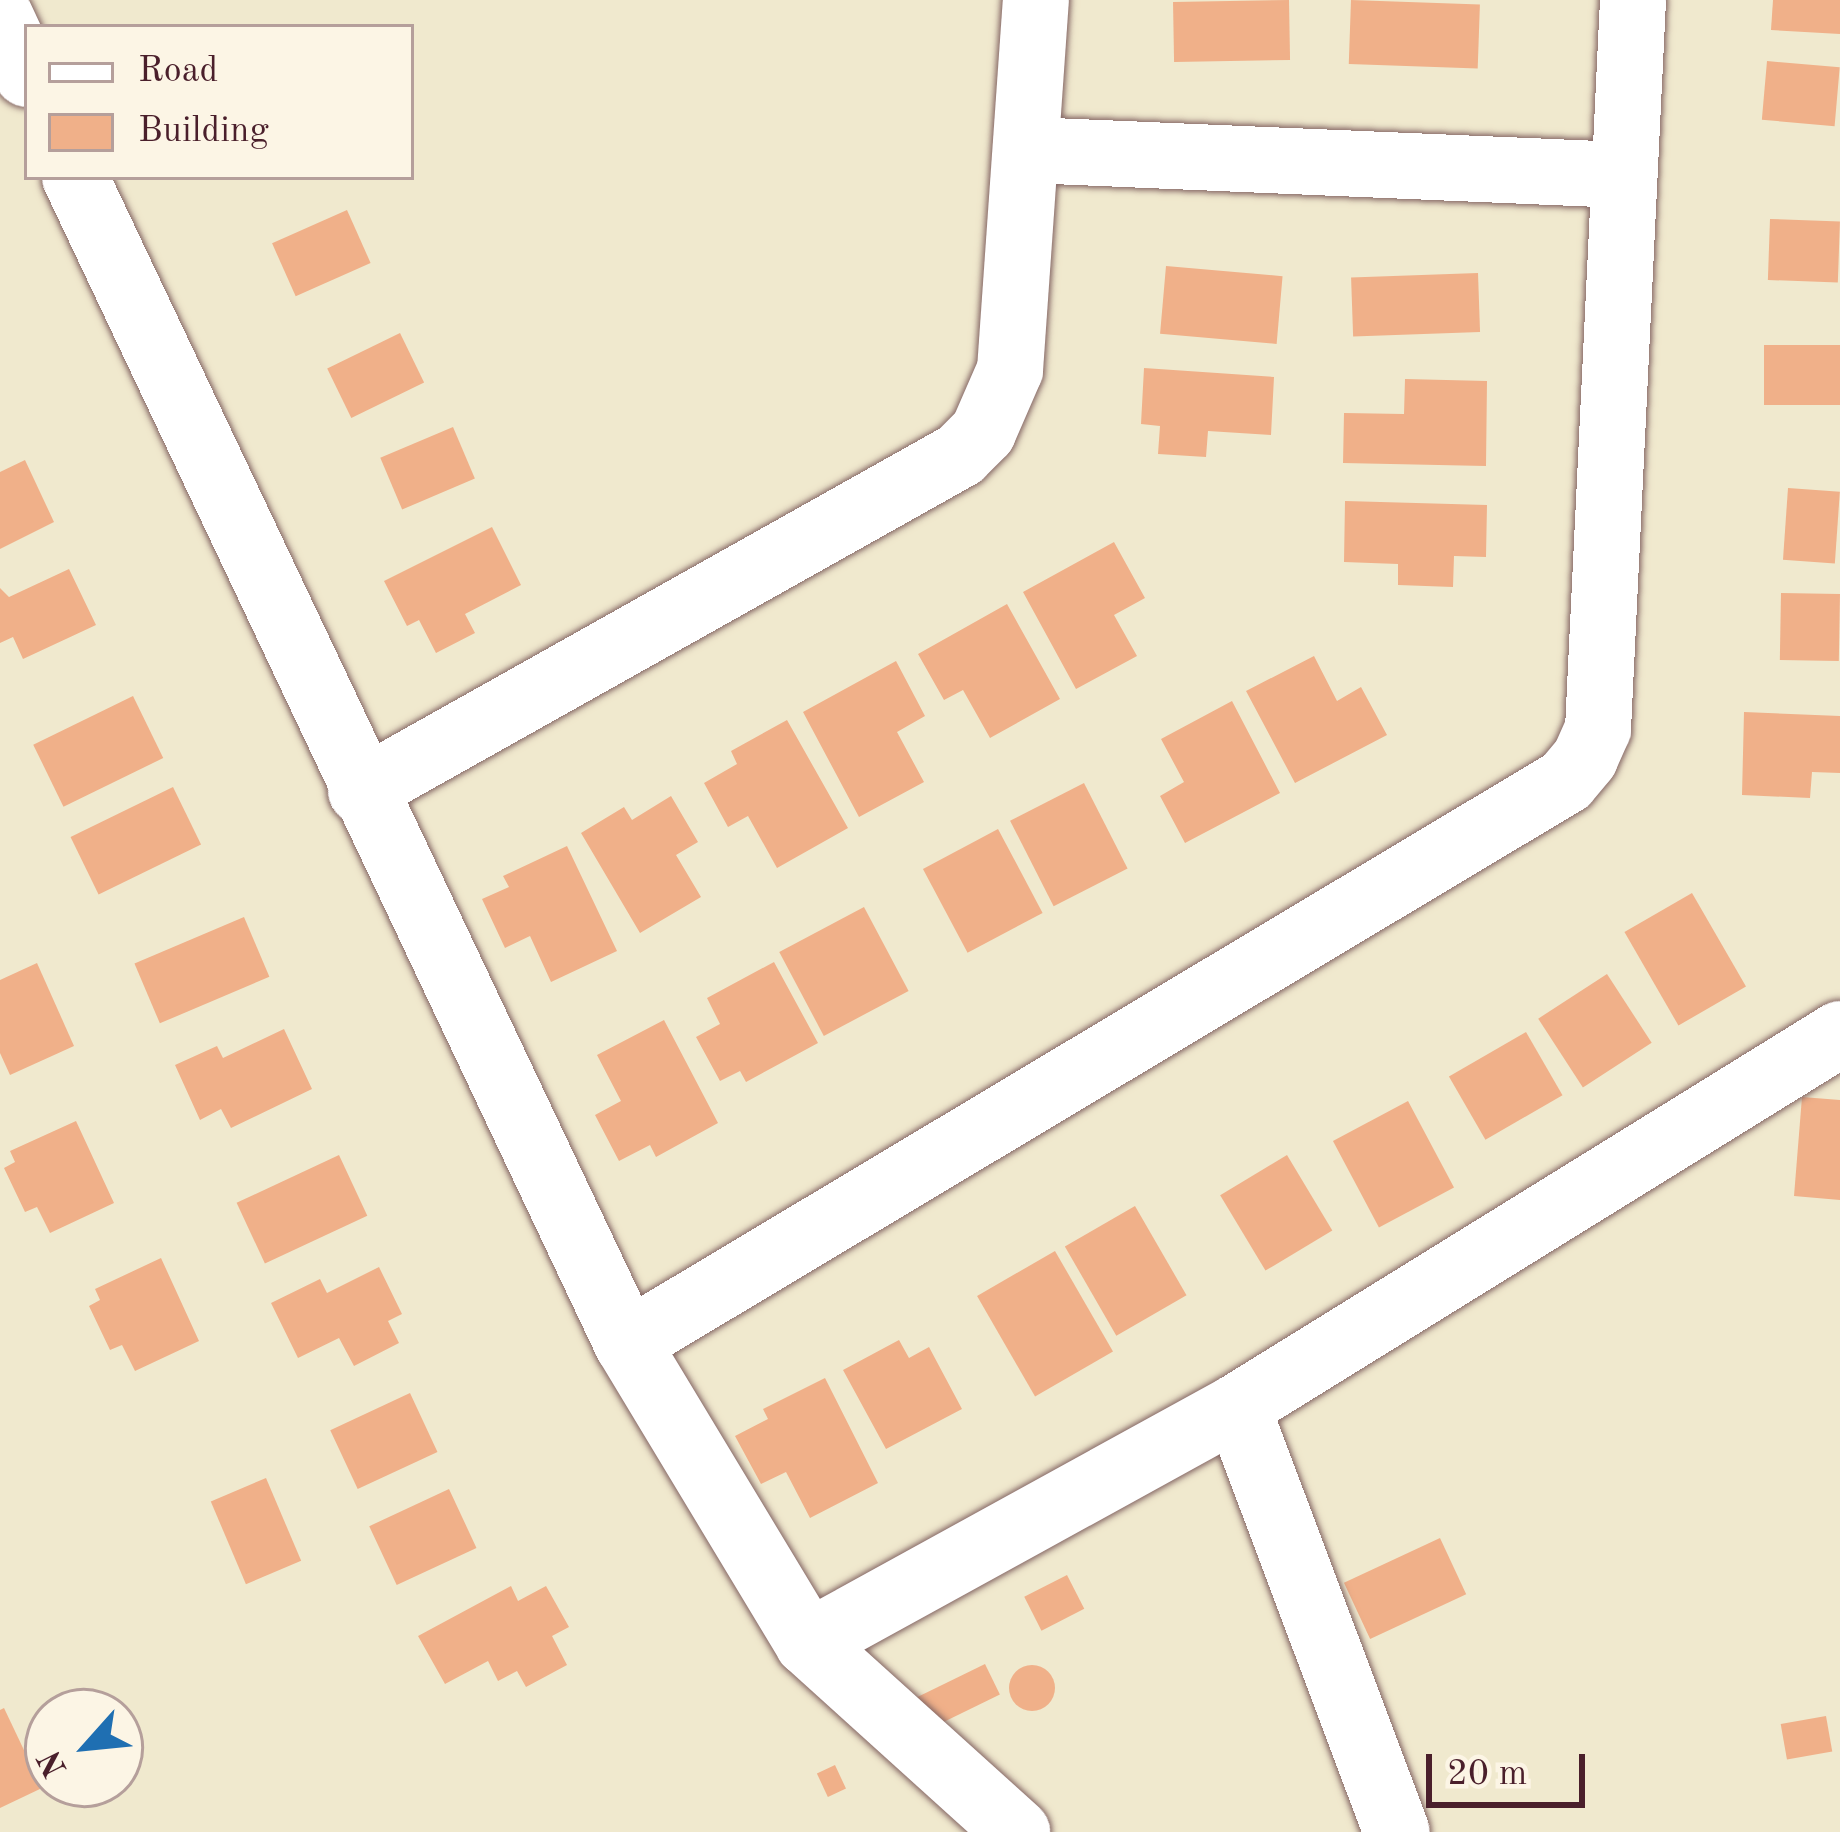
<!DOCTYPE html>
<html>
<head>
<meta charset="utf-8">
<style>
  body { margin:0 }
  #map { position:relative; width:1840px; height:1832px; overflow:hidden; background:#f0e9ce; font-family:"Old Standard TT",serif }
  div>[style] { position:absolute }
  .building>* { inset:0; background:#f0b089; transform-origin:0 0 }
  .round { border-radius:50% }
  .roads { filter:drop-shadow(0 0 3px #846664) drop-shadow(0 0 3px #846664) }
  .minor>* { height:66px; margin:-33px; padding:0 33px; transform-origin:33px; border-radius:33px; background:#fff }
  span { translate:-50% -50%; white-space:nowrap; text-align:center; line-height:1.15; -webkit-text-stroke:12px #fcf5e5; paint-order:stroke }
  .legend { position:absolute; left:24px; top:24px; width:390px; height:156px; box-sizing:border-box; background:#fcf5e5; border:3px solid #b59f9b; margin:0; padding:15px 21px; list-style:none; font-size:36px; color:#4a1f2b }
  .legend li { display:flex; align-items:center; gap:24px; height:60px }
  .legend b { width:60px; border:3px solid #b59f9b }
  .north { position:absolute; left:24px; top:1688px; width:120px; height:120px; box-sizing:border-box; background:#fcf5e5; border:3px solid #b59f9b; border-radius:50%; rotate:243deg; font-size:33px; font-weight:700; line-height:48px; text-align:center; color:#4a1f2b }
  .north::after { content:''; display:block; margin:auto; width:42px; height:54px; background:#1f6fb2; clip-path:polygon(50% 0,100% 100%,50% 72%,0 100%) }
  .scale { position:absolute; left:1426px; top:1754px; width:159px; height:54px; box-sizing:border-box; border:6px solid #4a1f2b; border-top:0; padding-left:15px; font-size:36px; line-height:42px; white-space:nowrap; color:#4a1f2b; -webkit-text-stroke:9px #fcf5e5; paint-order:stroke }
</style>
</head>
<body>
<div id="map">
  <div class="building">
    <i style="left:1289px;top:0;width:60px;height:116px;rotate:89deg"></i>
    <i style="left:1351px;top:0;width:129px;height:64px;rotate:2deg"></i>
    <i style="clip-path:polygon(1773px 0,1840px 0,1840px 34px,1771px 30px)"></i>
    <i style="left:1767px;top:61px;width:73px;height:59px;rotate:5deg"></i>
    <i style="left:347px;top:210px;width:58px;height:82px;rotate:66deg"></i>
    <i style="left:1770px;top:219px;width:70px;height:61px;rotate:2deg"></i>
    <i style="left:1166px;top:266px;width:117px;height:68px;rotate:5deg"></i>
    <i style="left:1478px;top:273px;width:59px;height:127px;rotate:88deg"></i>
    <i style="left:400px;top:333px;width:55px;height:81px;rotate:64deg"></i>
    <i style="left:1840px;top:345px;width:60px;height:76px;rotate:90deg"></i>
    <i style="clip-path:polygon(1144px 368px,1274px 377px,1271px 435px,1208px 431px,1206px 457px,1158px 454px,1160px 426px,1141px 424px)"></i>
    <i style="clip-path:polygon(1405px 379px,1487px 381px,1486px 466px,1343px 463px,1344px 413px,1404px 414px)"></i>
    <i style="left:453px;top:427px;width:56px;height:79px;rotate:67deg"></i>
    <i style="clip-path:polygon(25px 460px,54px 522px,0 549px,0 472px)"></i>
    <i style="left:1788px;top:488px;width:52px;height:72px;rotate:4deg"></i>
    <i style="clip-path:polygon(1345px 501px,1487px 505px,1486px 557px,1454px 556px,1453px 587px,1398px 585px,1398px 564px,1344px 562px)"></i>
    <i style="clip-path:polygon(492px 527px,521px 585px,465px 614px,475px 633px,436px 653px,419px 620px,407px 626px,384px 581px)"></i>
    <i style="clip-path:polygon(1114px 542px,1145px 598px,1114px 615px,1137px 656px,1076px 689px,1023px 592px)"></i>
    <i style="clip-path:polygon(69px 569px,96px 625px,23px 659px,13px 637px,0 643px,0 588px,9px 597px)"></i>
    <i style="left:1781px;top:593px;width:59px;height:67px;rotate:1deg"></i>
    <i style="clip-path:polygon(1007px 604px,1060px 699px,990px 738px,963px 690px,944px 700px,918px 654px)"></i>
    <i style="clip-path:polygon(1314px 656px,1337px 701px,1361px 687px,1387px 735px,1295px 783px,1246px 691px)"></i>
    <i style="clip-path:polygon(896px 661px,925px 716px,897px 732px,924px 782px,859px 817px,803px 712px)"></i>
    <i style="left:133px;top:696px;width:69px;height:111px;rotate:64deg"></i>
    <i style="clip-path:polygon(1232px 701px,1280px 793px,1185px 843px,1160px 796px,1184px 782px,1161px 739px)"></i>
    <i style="clip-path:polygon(1744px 712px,1840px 716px,1840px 773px,1812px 772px,1810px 798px,1742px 795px)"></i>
    <i style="clip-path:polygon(787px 720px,848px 828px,777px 868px,748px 816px,728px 827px,704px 783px,737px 764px,731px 751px)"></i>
    <i style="left:1084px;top:783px;width:96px;height:83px;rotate:63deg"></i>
    <i style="left:173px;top:787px;width:64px;height:114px;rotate:64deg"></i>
    <i style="clip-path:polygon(671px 796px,698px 842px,676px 855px,701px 897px,640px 933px,581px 833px,624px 807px,632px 820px)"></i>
    <i style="left:998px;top:829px;width:95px;height:85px;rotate:62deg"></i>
    <i style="clip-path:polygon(567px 846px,617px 951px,551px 982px,530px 936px,505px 948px,482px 899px,509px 887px,503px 876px)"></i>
    <i style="left:1692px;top:893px;width:108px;height:78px;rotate:60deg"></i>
    <i style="left:864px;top:907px;width:95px;height:96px;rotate:62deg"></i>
    <i style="left:244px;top:917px;width:65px;height:119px;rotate:67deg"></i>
    <i style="clip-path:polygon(774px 962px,818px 1043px,746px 1082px,740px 1071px,720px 1081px,696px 1037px,720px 1024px,707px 998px)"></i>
    <i style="clip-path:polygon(37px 963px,74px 1046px,10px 1075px,0 1053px,0 980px)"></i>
    <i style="left:1607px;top:974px;width:82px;height:82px;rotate:57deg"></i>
    <i style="clip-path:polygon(664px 1020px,718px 1123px,656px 1157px,650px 1145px,619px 1161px,595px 1115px,621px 1101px,597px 1055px)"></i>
    <i style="clip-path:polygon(284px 1029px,312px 1089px,231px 1128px,221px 1109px,200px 1120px,175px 1065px,217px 1046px,223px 1058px)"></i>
    <i style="left:1526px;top:1032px;width:73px;height:89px;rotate:60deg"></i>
    <i style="clip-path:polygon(1802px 1097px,1840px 1100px,1840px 1200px,1794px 1196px)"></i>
    <i style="left:1408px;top:1101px;width:98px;height:85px;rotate:62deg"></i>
    <i style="clip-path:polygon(76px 1121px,114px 1203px,50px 1233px,37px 1207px,25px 1212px,4px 1168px,15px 1162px,10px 1151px)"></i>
    <i style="left:339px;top:1155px;width:67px;height:113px;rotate:65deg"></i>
    <i style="left:1287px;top:1155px;width:88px;height:78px;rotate:59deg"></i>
    <i style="left:1135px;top:1206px;width:103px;height:81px;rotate:60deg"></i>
    <i style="left:1055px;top:1251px;width:116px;height:90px;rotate:60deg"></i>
    <i style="clip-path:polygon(161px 1258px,199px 1341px,135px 1371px,122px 1345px,110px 1350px,89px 1306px,100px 1300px,95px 1289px)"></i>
    <i style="clip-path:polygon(379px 1267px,402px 1314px,388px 1321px,399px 1343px,354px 1366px,339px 1338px,298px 1358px,271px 1303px,320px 1279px,327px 1293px)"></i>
    <i style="clip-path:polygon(899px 1340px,909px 1358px,929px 1347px,962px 1409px,886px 1449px,843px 1370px)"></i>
    <i style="clip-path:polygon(825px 1378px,878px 1483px,810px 1518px,786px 1472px,761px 1484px,735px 1436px,768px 1419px,763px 1409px)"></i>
    <i style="left:410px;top:1393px;width:65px;height:88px;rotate:65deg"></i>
    <i style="left:266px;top:1478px;width:90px;height:60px;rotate:67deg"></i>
    <i style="left:449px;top:1489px;width:65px;height:88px;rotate:65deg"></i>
    <i style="left:1440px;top:1538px;width:62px;height:106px;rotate:65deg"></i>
    <i style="left:1067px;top:1575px;width:38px;height:48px;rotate:63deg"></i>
    <i style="clip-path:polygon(511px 1586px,518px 1601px,546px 1586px,569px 1627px,552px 1636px,567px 1665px,526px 1687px,517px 1671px,498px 1681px,488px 1661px,445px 1684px,418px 1636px)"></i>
    <i style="left:985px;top:1664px;width:34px;height:82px;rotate:64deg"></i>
    <i class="round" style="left:1009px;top:1665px;width:46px;height:46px"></i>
    <i style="clip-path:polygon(4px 1708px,42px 1788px,0 1808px,0 1710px)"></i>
    <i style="left:1826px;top:1716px;width:36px;height:46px;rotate:80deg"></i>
    <i style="left:835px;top:1765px;width:26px;height:20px;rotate:65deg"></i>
  </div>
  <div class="roads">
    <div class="minor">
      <i style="left:0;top:16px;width:64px;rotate:65deg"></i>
      <i style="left:1029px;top:150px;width:596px;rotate:2.41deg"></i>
      <i style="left:75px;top:177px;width:1290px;rotate:64.67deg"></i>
      <i style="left:627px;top:1343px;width:350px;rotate:58.9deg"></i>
      <i style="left:808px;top:1643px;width:490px;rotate:-28.8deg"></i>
      <i style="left:1237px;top:1407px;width:709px;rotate:-31.74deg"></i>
      <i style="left:361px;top:791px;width:687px;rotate:-29.29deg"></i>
      <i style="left:960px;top:455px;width:33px;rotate:-45deg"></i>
      <i style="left:983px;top:432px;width:68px;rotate:-66.5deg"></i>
      <i style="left:1010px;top:370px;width:371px;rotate:-86deg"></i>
      <i style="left:627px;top:1343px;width:1094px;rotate:-30.9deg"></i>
      <i style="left:1566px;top:781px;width:30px;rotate:-50deg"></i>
      <i style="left:1585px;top:758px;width:32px;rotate:-66deg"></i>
      <i style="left:1598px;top:729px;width:730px;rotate:-87.25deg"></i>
      <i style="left:1237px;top:1407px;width:454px;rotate:69.4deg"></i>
      <i style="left:808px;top:1643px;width:282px;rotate:42.1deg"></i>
    </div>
  </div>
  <ul class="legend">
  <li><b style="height:15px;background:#fff"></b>Road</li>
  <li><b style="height:33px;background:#f0b089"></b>Building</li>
  </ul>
  <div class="north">N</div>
  <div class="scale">20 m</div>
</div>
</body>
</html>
